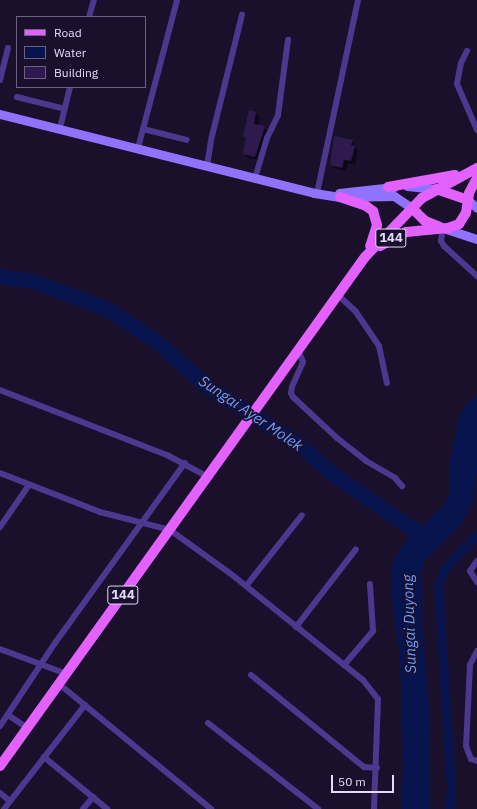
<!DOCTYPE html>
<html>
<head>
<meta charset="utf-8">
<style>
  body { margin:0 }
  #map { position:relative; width:477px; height:809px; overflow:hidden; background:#1a102c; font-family:"IBM Plex Sans",sans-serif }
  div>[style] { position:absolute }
  .water>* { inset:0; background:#08144d }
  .shadow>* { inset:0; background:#0007 }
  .canal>* { height:9px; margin:-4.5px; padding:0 4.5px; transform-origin:4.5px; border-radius:4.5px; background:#08144d }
  .river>* { height:15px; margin:-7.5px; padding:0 7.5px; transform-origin:7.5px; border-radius:7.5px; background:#08144d }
  .building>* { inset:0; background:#2f1a4f }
  .minor>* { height:6px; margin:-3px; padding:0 3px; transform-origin:3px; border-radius:3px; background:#4c388e }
  .secondary>* { height:9px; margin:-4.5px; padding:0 4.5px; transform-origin:4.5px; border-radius:4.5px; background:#9172ff }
  .primary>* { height:10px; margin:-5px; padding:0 5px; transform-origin:5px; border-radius:5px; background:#e362ff }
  span { translate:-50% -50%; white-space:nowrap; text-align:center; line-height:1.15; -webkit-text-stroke:3.5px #1a102c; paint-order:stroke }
  .shield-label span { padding:1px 3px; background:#1a102c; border:1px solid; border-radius:3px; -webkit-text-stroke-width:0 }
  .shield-label { font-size:13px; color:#e6dbff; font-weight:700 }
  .water-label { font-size:15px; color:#699dff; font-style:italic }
  .legend { position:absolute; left:16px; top:16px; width:130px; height:72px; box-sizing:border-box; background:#1a102c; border:1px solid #6c6180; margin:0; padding:5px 7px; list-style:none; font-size:12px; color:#e6dbff }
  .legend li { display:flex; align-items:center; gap:8px; height:20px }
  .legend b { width:20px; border:1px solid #6c6180 }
  .scale { position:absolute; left:331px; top:775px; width:63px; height:18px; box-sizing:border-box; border:2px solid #e6dbff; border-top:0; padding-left:5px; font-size:12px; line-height:14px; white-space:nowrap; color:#e6dbff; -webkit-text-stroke:3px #1a102c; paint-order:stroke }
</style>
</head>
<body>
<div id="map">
  <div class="water">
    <i style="clip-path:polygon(477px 394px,477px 469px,473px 500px,462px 523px,424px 562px,421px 576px,422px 626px,429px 706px,430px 809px,401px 809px,403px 766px,400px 653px,393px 611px,391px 569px,396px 555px,408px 540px,444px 505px,450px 494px,450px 461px,459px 418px,467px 404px)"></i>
  </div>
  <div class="shadow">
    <i style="clip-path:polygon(256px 113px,260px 117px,258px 126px,268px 131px,259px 160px,248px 158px,244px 154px,247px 139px,244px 136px)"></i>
    <i style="clip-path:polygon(352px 141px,358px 151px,355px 165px,348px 163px,346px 171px,335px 169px,331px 165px)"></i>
  </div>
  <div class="canal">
    <i style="left:449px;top:809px;width:20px;rotate:-84deg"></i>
    <i style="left:451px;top:789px;width:204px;rotate:-93.6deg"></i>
    <i style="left:438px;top:585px;width:18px;rotate:-68deg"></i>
    <i style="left:445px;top:568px;width:47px;rotate:-46.7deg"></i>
  </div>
  <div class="river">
    <i style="left:0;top:276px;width:33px;rotate:9deg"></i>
    <i style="left:33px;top:281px;width:77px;rotate:20.6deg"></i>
    <i style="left:105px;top:308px;width:59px;rotate:32.6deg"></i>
    <i style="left:155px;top:340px;width:67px;rotate:42deg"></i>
    <i style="left:205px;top:385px;width:112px;rotate:32.3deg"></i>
    <i style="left:300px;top:445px;width:40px;rotate:42deg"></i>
    <i style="left:330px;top:472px;width:120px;rotate:34.5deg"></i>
  </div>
  <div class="building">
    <i style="clip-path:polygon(249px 110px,256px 112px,254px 124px,265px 126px,255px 157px,243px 154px,246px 137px,243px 137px)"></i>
    <i style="clip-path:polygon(334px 136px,353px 140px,351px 145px,355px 146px,351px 161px,344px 160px,342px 168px,330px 165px)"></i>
  </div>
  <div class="minor">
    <i style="left:89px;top:17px;width:18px;rotate:-74deg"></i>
    <i style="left:467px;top:51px;width:13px;rotate:117deg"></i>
    <i style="left:461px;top:63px;width:21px;rotate:101deg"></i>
    <i style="left:457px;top:84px;width:50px;rotate:66.5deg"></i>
    <i style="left:0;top:80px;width:33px;rotate:-76deg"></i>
    <i style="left:17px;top:97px;width:49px;rotate:14deg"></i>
    <i style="left:60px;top:128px;width:42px;rotate:-76.3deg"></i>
    <i style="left:143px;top:129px;width:45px;rotate:14deg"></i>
    <i style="left:138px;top:148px;width:153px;rotate:-75.2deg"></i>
    <i style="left:207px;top:166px;width:30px;rotate:-81deg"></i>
    <i style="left:212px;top:136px;width:125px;rotate:-76.1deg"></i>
    <i style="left:255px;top:178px;width:42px;rotate:-73.3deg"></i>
    <i style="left:267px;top:138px;width:25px;rotate:-64deg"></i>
    <i style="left:278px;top:115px;width:76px;rotate:-82.4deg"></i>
    <i style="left:317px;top:193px;width:197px;rotate:-78deg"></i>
    <i style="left:443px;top:228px;width:13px;rotate:99deg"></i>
    <i style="left:441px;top:241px;width:6px;rotate:59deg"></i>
    <i style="left:444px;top:246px;width:45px;rotate:42.3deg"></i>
    <i style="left:337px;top:294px;width:26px;rotate:43deg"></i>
    <i style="left:356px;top:312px;width:41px;rotate:55.9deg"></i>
    <i style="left:379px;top:346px;width:38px;rotate:78deg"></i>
    <i style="left:298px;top:350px;width:13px;rotate:67deg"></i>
    <i style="left:303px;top:362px;width:27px;rotate:114deg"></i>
    <i style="left:292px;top:387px;width:6px;rotate:99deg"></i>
    <i style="left:291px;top:393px;width:4px;rotate:63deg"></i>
    <i style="left:293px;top:397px;width:60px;rotate:43deg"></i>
    <i style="left:337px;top:438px;width:37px;rotate:38deg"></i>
    <i style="left:366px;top:461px;width:34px;rotate:30deg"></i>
    <i style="left:395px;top:478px;width:11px;rotate:49deg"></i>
    <i style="left:0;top:390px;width:179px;rotate:21.3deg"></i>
    <i style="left:167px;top:455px;width:47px;rotate:28.2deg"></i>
    <i style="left:0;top:473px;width:107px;rotate:21.3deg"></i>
    <i style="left:100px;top:512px;width:72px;rotate:14.4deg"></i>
    <i style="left:170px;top:530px;width:75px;rotate:35.8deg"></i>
    <i style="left:231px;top:574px;width:169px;rotate:38.8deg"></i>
    <i style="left:363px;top:680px;width:24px;rotate:52deg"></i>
    <i style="left:378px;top:699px;width:110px;rotate:92.1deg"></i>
    <i style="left:0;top:527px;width:51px;rotate:-55.4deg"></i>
    <i style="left:477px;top:561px;width:12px;rotate:125deg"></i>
    <i style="left:470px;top:571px;width:13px;rotate:58deg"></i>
    <i style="left:246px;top:586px;width:90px;rotate:-51.7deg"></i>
    <i style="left:296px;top:627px;width:98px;rotate:-52.4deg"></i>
    <i style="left:0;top:649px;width:72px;rotate:20.5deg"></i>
    <i style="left:477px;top:651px;width:16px;rotate:117deg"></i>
    <i style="left:470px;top:665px;width:81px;rotate:92.8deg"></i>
    <i style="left:466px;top:746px;width:14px;rotate:69deg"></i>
    <i style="left:471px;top:759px;width:6px;rotate:18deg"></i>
    <i style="left:344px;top:665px;width:45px;rotate:-49.5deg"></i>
    <i style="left:373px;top:631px;width:47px;rotate:-93.7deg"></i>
    <i style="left:251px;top:675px;width:146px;rotate:39.2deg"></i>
    <i style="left:364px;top:767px;width:13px;rotate:4deg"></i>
    <i style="left:59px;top:684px;width:197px;rotate:39.4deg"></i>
    <i style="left:8px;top:715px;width:23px;rotate:34deg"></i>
    <i style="left:208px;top:723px;width:140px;rotate:38deg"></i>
    <i style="left:0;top:726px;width:100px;rotate:-56.5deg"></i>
    <i style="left:55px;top:643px;width:222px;rotate:-54.2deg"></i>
    <i style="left:44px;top:757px;width:82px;rotate:39.5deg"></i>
    <i style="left:0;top:793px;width:13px;rotate:39deg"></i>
    <i style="left:4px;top:809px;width:132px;rotate:-52.1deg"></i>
    <i style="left:83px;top:809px;width:16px;rotate:-50deg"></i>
  </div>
  <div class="secondary">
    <i style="left:0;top:114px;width:324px;rotate:14.1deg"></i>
    <i style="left:314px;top:193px;width:26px;rotate:9deg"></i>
    <i style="left:340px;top:197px;width:54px;rotate:-1.1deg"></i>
    <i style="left:394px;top:196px;width:22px;rotate:34deg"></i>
    <i style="left:407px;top:186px;width:29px;rotate:6deg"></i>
    <i style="left:339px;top:193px;width:55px;rotate:-6.2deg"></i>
    <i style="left:468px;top:200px;width:12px;rotate:42deg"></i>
    <i style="left:443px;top:228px;width:36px;rotate:18deg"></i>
  </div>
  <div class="primary">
    <i style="left:388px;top:187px;width:68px;rotate:-10.2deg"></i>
    <i style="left:436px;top:189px;width:34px;rotate:19deg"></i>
    <i style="left:340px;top:197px;width:28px;rotate:19deg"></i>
    <i style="left:366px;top:206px;width:9px;rotate:36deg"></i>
    <i style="left:373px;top:211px;width:15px;rotate:74deg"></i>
    <i style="left:377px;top:225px;width:22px;rotate:108deg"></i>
    <i style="left:412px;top:208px;width:18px;rotate:45deg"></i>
    <i style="left:425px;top:221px;width:16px;rotate:22deg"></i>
    <i style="left:380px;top:246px;width:30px;rotate:-28deg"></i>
    <i style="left:406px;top:232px;width:42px;rotate:-5.4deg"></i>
    <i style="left:448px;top:228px;width:12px;rotate:-20deg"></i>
    <i style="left:459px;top:224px;width:13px;rotate:-58deg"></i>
    <i style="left:466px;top:213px;width:20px;rotate:-81deg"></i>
    <i style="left:469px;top:193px;width:17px;rotate:-62deg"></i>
    <i style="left:0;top:766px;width:626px;rotate:-54.36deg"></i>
    <i style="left:365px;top:257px;width:82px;rotate:-46deg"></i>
    <i style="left:422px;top:198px;width:63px;rotate:-28.6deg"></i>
  </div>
  <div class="shield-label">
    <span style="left:391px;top:238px">144</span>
    <span style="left:123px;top:595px">144</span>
  </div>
  <div class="water-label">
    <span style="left:251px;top:413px;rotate:34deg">Sungai Ayer Molek</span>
    <span style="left:409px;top:624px;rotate:-92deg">Sungai Duyong</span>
  </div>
  <ul class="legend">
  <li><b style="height:5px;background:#e362ff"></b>Road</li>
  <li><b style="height:11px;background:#08144d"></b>Water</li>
  <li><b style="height:11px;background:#2f1a4f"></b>Building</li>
  </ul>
  <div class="scale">50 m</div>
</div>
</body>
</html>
